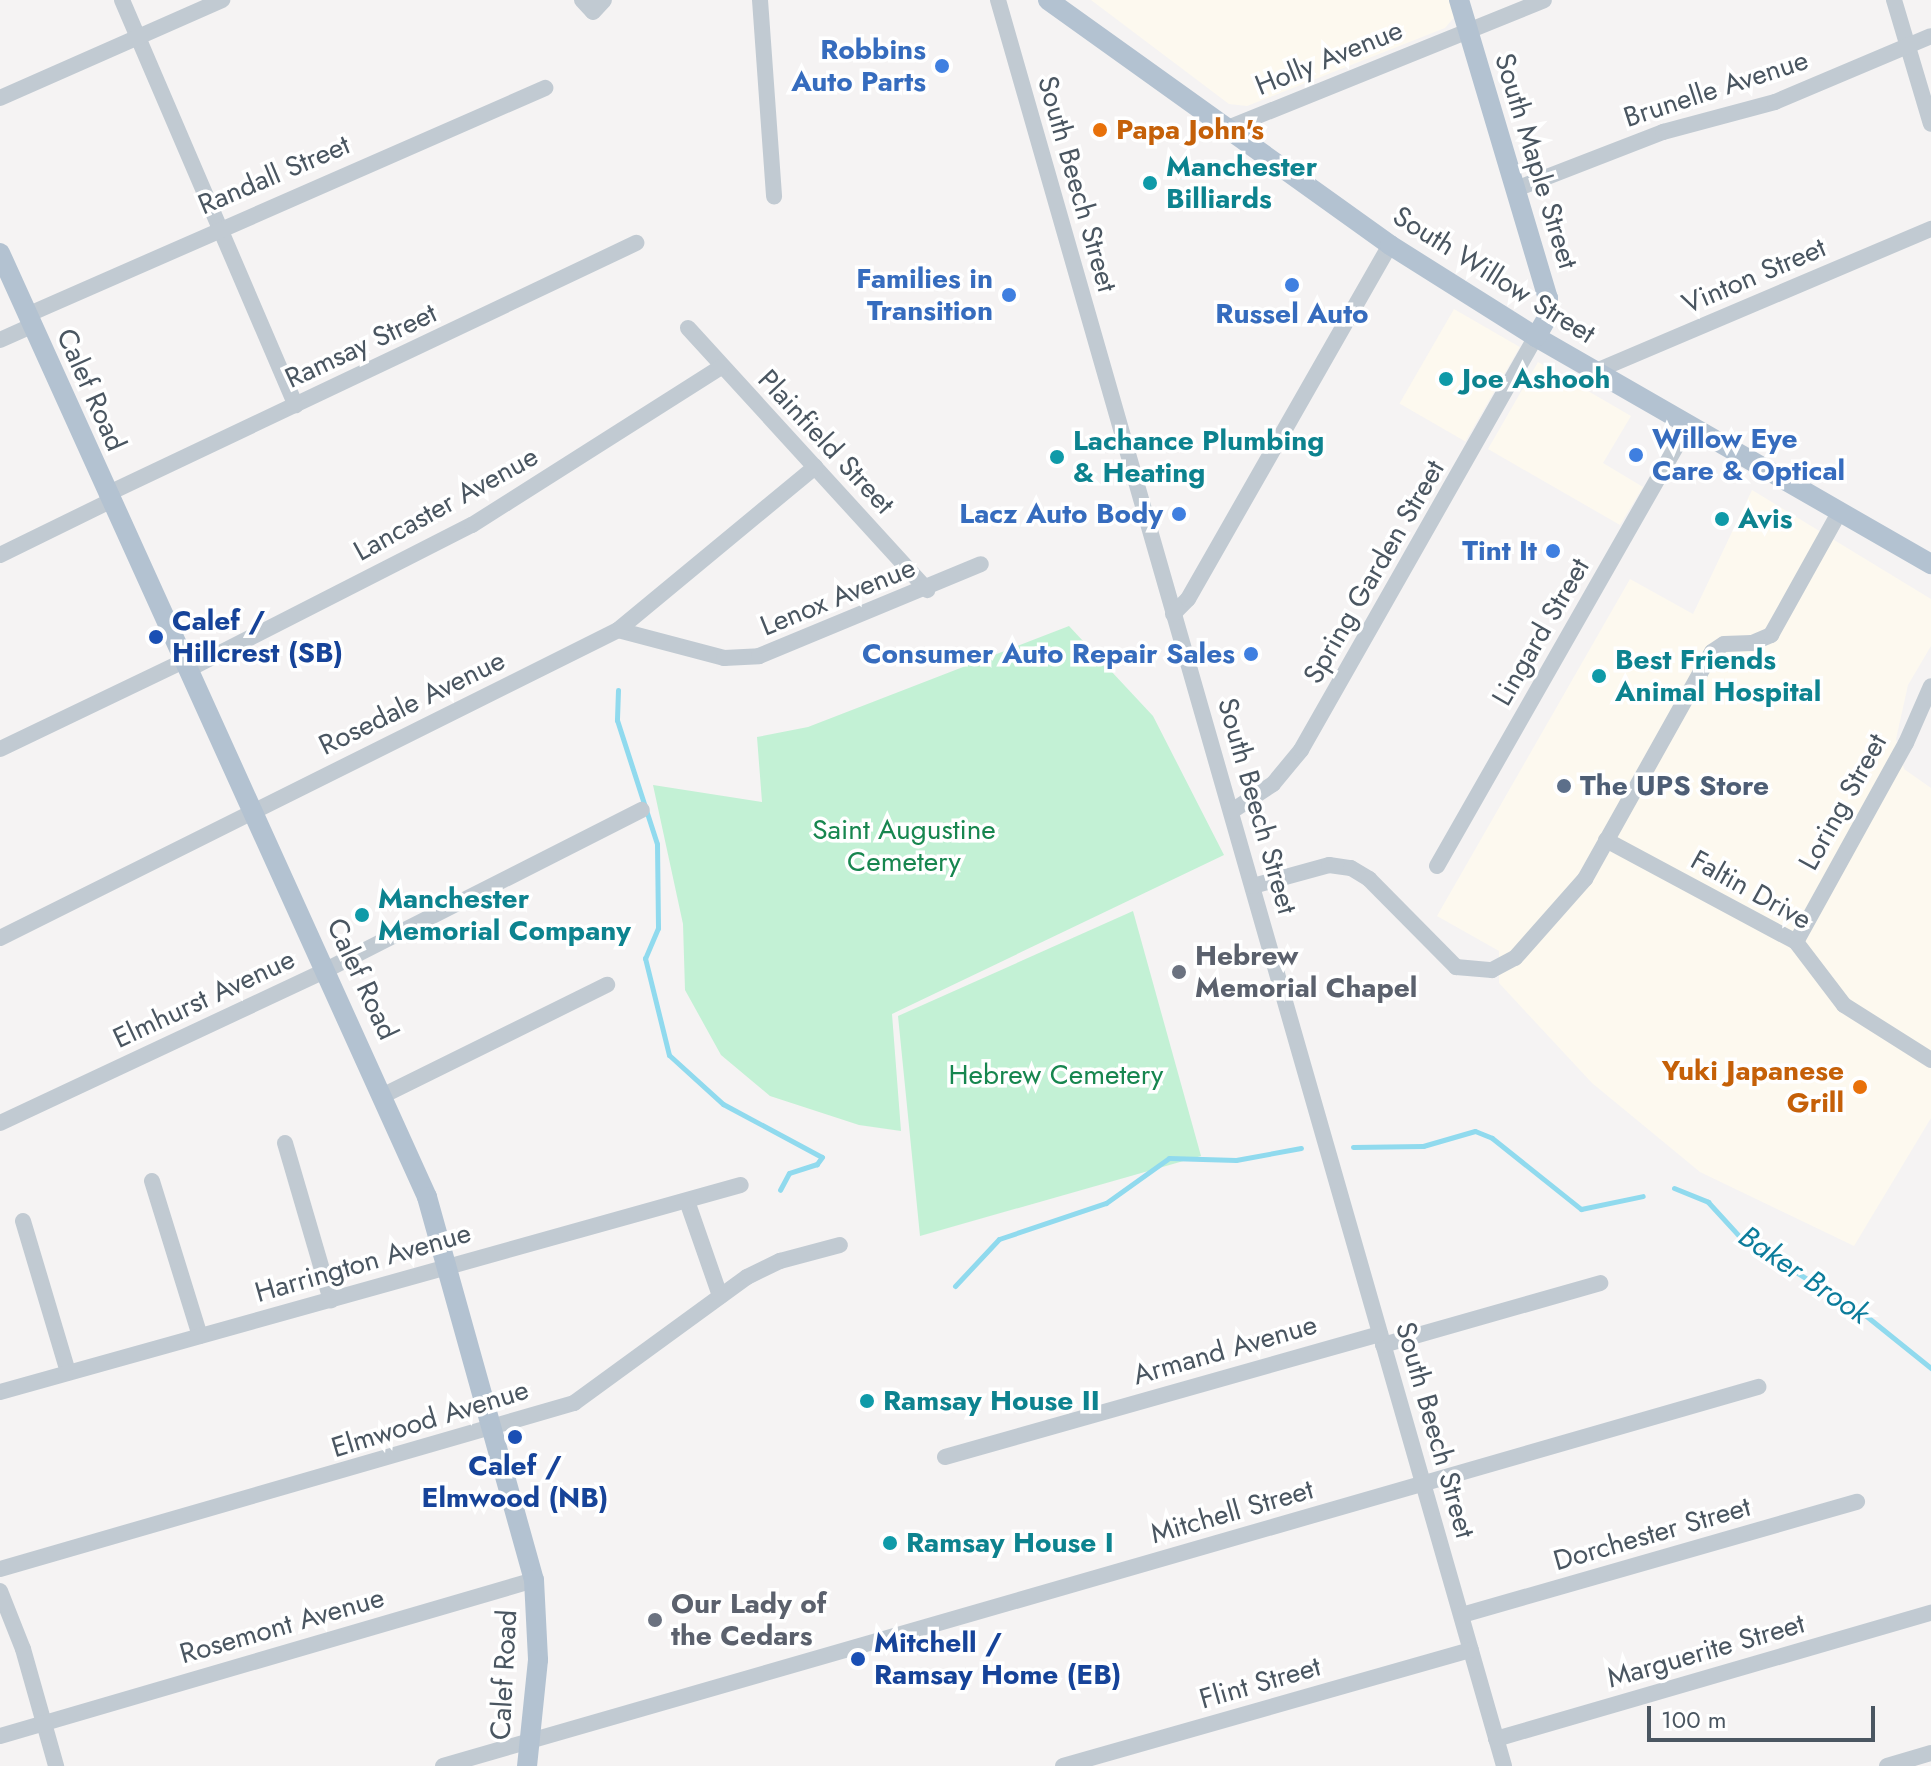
<!DOCTYPE html>
<html>
<head>
<meta charset="utf-8">
<style>
  body { margin:0 }
  #map { position:relative; width:1931px; height:1766px; overflow:hidden; background:#f5f3f3; font-family:Jost,sans-serif }
  div>[style] { position:absolute }
  .commercial>* { inset:0; background:#fdf9ef; transform-origin:0 0 }
  .green>* { inset:0; background:#c3f1d5 }
  .stream>* { height:5px; margin:-2.5px; padding:0 2.5px; transform-origin:2.5px; border-radius:2.5px; background:#90daee }
  .minor>* { height:16px; margin:-8px; padding:0 8px; transform-origin:8px; border-radius:8px; background:#c1cad2 }
  .major>* { height:20px; margin:-10px; padding:0 10px; transform-origin:10px; border-radius:10px; background:#b3c2d1 }
  .dots>* { width:22px; height:22px; translate:-50% -50%; box-sizing:border-box; border:4px solid #fff; border-radius:50% }
  span { translate:-50% -50%; white-space:nowrap; text-align:center; line-height:1.15; -webkit-text-stroke:7px #fff; paint-order:stroke }
  .shop-label { font-size:28px; color:#366cbe; font-weight:700 }
  .right { translate:-100% -50%; text-align:right }
  .left { translate:0 -50%; text-align:left }
  .street-label { font-size:28px; color:#4a5661 }
  .food-label { font-size:28px; color:#c56008; font-weight:700 }
  .culture-label { font-size:28px; color:#0d838f; font-weight:700 }
  .transit-label { font-size:28px; color:#164399; font-weight:700 }
  .service-label { font-size:28px; color:#4e5e75; font-weight:700 }
  .park-label { font-size:28px; color:#17864f }
  .worship-label { font-size:28px; color:#5b616d; font-weight:700 }
  .water-label { font-size:30px; color:#0c7c9b; font-style:italic }
  .scale { position:absolute; left:1647px; top:1706px; width:228px; height:36px; box-sizing:border-box; border:4px solid #4a5661; border-top:0; padding-left:10px; font-size:24px; line-height:28px; white-space:nowrap; color:#4a5661; -webkit-text-stroke:6px #fff; paint-order:stroke }
</style>
</head>
<body>
<div id="map">
  <div class="commercial">
    <i style="clip-path:polygon(1091px 0,1452px 0,1456px 15px,1445px 28px,1247px 106px,1229px 104px)"></i>
    <i style="left:1454px;top:309px;width:76px;height:109px;rotate:30deg"></i>
    <i style="clip-path:polygon(1538px 362px,1631px 416px,1603px 463px,1643px 487px,1620px 525px,1488px 449px)"></i>
    <i style="clip-path:polygon(1752px 490px,1931px 599px,1931px 646px,1908px 685px,1896px 739px,1904px 769px,1931px 788px,1931px 1118px,1854px 1246px,1700px 1172px,1592px 1083px,1499px 983px,1499px 951px,1437px 916px,1630px 579px,1693px 614px)"></i>
  </div>
  <div class="green">
    <i style="clip-path:polygon(1069px 626px,1153px 716px,1224px 855px,892px 1014px,901px 1131px,859px 1125px,770px 1096px,721px 1055px,685px 990px,683px 924px,653px 785px,762px 802px,757px 737px,808px 727px)"></i>
    <i style="clip-path:polygon(1133px 911px,1201px 1156px,920px 1236px,898px 1016px)"></i>
  </div>
  <div class="stream">
    <i style="left:618px;top:690px;width:30px;rotate:92deg"></i>
    <i style="left:617px;top:720px;width:130px;rotate:72.1deg"></i>
    <i style="left:657px;top:844px;width:84px;rotate:89.3deg"></i>
    <i style="left:658px;top:928px;width:33px;rotate:113deg"></i>
    <i style="left:645px;top:958px;width:100px;rotate:76.1deg"></i>
    <i style="left:669px;top:1055px;width:73px;rotate:42.2deg"></i>
    <i style="left:723px;top:1104px;width:112px;rotate:28.2deg"></i>
    <i style="left:822px;top:1157px;width:9px;rotate:126deg"></i>
    <i style="left:817px;top:1164px;width:29px;rotate:162deg"></i>
    <i style="left:789px;top:1173px;width:19px;rotate:118deg"></i>
    <i style="left:1353px;top:1147px;width:70px;rotate:-0.8deg"></i>
    <i style="left:1423px;top:1146px;width:54px;rotate:-16.1deg"></i>
    <i style="left:1475px;top:1131px;width:18px;rotate:22deg"></i>
    <i style="left:1492px;top:1138px;width:114px;rotate:38.6deg"></i>
    <i style="left:1581px;top:1209px;width:63px;rotate:-11.8deg"></i>
    <i style="left:1674px;top:1188px;width:37px;rotate:22deg"></i>
    <i style="left:1708px;top:1202px;width:49px;rotate:47.5deg"></i>
    <i style="left:1741px;top:1238px;width:146px;rotate:31.8deg"></i>
    <i style="left:1865px;top:1315px;width:85px;rotate:38.8deg"></i>
    <i style="left:955px;top:1286px;width:64px;rotate:-46.9deg"></i>
    <i style="left:999px;top:1239px;width:113px;rotate:-18.6deg"></i>
    <i style="left:1106px;top:1203px;width:77px;rotate:-35.5deg"></i>
    <i style="left:1169px;top:1158px;width:67px;rotate:1.7deg"></i>
    <i style="left:1236px;top:1160px;width:66px;rotate:-10.5deg"></i>
  </div>
  <div class="minor">
    <i style="left:122px;top:0;width:441px;rotate:66.8deg"></i>
    <i style="left:582px;top:0;width:16px;rotate:47deg"></i>
    <i style="left:593px;top:12px;width:16px;rotate:-47deg"></i>
    <i style="left:760px;top:0;width:197px;rotate:85.9deg"></i>
    <i style="left:998px;top:0;width:1837px;rotate:74.01deg"></i>
    <i style="left:1894px;top:0;width:129px;rotate:73.4deg"></i>
    <i style="left:0;top:98px;width:243px;rotate:-23.8deg"></i>
    <i style="left:1223px;top:130px;width:346px;rotate:-22deg"></i>
    <i style="left:1516px;top:189px;width:158px;rotate:-21.2deg"></i>
    <i style="left:1663px;top:132px;width:116px;rotate:-15deg"></i>
    <i style="left:1775px;top:102px;width:169px;rotate:-22.9deg"></i>
    <i style="left:27px;top:315px;width:566px;rotate:-23.66deg"></i>
    <i style="left:688px;top:328px;width:355px;rotate:47.6deg"></i>
    <i style="left:0;top:340px;width:34px;rotate:-24deg"></i>
    <i style="left:1596px;top:371px;width:364px;rotate:-23deg"></i>
    <i style="left:107px;top:494px;width:586px;rotate:-25.38deg"></i>
    <i style="left:0;top:555px;width:123px;rotate:-26.1deg"></i>
    <i style="left:1173px;top:614px;width:21px;rotate:-45deg"></i>
    <i style="left:1188px;top:599px;width:408px;rotate:-60.3deg"></i>
    <i style="left:618px;top:630px;width:110px;rotate:14.8deg"></i>
    <i style="left:724px;top:658px;width:35px;rotate:-3deg"></i>
    <i style="left:759px;top:656px;width:240px;rotate:-22.5deg"></i>
    <i style="left:187px;top:670px;width:320px;rotate:-27deg"></i>
    <i style="left:472px;top:525px;width:295px;rotate:-32.4deg"></i>
    <i style="left:0;top:749px;width:204px;rotate:-25.6deg"></i>
    <i style="left:1232px;top:811px;width:49px;rotate:-33.4deg"></i>
    <i style="left:1273px;top:784px;width:44px;rotate:-50.5deg"></i>
    <i style="left:1301px;top:750px;width:475px;rotate:-60.4deg"></i>
    <i style="left:1606px;top:840px;width:216px;rotate:28.2deg"></i>
    <i style="left:1796px;top:942px;width:79px;rotate:52.7deg"></i>
    <i style="left:1844px;top:1005px;width:103px;rotate:32.3deg"></i>
    <i style="left:1437px;top:866px;width:509px;rotate:-60.31deg"></i>
    <i style="left:1253px;top:886px;width:79px;rotate:-15.4deg"></i>
    <i style="left:1329px;top:865px;width:22px;rotate:8deg"></i>
    <i style="left:1351px;top:868px;width:21px;rotate:31deg"></i>
    <i style="left:1369px;top:879px;width:124px;rotate:45.3deg"></i>
    <i style="left:1456px;top:967px;width:36px;rotate:5deg"></i>
    <i style="left:1492px;top:970px;width:26px;rotate:-28deg"></i>
    <i style="left:1515px;top:958px;width:106px;rotate:-48.5deg"></i>
    <i style="left:1585px;top:879px;width:260px;rotate:-60.8deg"></i>
    <i style="left:1712px;top:652px;width:14px;rotate:-34deg"></i>
    <i style="left:1724px;top:644px;width:28px;rotate:-2deg"></i>
    <i style="left:1752px;top:643px;width:21px;rotate:-23deg"></i>
    <i style="left:1771px;top:635px;width:142px;rotate:-60.9deg"></i>
    <i style="left:0;top:938px;width:690px;rotate:-26.49deg"></i>
    <i style="left:618px;top:630px;width:256px;rotate:-39.6deg"></i>
    <i style="left:1796px;top:942px;width:227px;rotate:-61.1deg"></i>
    <i style="left:1906px;top:743px;width:62px;rotate:-66.3deg"></i>
    <i style="left:384px;top:1095px;width:249px;rotate:-26.3deg"></i>
    <i style="left:0;top:1123px;width:360px;rotate:-25.1deg"></i>
    <i style="left:326px;top:970px;width:354px;rotate:-26.9deg"></i>
    <i style="left:285px;top:1143px;width:164px;rotate:73.7deg"></i>
    <i style="left:152px;top:1181px;width:162px;rotate:72.8deg"></i>
    <i style="left:687px;top:1201px;width:101px;rotate:70.8deg"></i>
    <i style="left:23px;top:1221px;width:158px;rotate:73.4deg"></i>
    <i style="left:1383px;top:1345px;width:226px;rotate:-15.9deg"></i>
    <i style="left:0;top:1392px;width:769px;rotate:-15.61deg"></i>
    <i style="left:945px;top:1457px;width:452px;rotate:-15.8deg"></i>
    <i style="left:0;top:1569px;width:598px;rotate:-16.13deg"></i>
    <i style="left:574px;top:1403px;width:214px;rotate:-36.1deg"></i>
    <i style="left:747px;top:1277px;width:37px;rotate:-26deg"></i>
    <i style="left:780px;top:1261px;width:62px;rotate:-14.9deg"></i>
    <i style="left:0;top:1591px;width:62px;rotate:68.4deg"></i>
    <i style="left:23px;top:1649px;width:122px;rotate:74.2deg"></i>
    <i style="left:1462px;top:1615px;width:411px;rotate:-16deg"></i>
    <i style="left:0;top:1736px;width:556px;rotate:-16.28deg"></i>
    <i style="left:1496px;top:1739px;width:453px;rotate:-16.2deg"></i>
    <i style="left:443px;top:1766px;width:1369px;rotate:-16.08deg"></i>
    <i style="left:1063px;top:1766px;width:424px;rotate:-15.9deg"></i>
    <i style="left:1887px;top:1766px;width:46px;rotate:-16.5deg"></i>
  </div>
  <div class="major">
    <i style="left:1048px;top:0;width:421px;rotate:35.6deg"></i>
    <i style="left:1390px;top:245px;width:173px;rotate:32.2deg"></i>
    <i style="left:1536px;top:337px;width:456px;rotate:29.9deg"></i>
    <i style="left:1459px;top:0;width:311px;rotate:73.4deg"></i>
    <i style="left:1548px;top:298px;width:20px;rotate:93deg"></i>
    <i style="left:1547px;top:318px;width:22px;rotate:120deg"></i>
    <i style="left:0;top:253px;width:1036px;rotate:65.66deg"></i>
    <i style="left:427px;top:1197px;width:398px;rotate:74.4deg"></i>
    <i style="left:534px;top:1580px;width:80px;rotate:87.1deg"></i>
    <i style="left:538px;top:1660px;width:107px;rotate:95.9deg"></i>
  </div>
  <div class="dots">
    <i style="left:942px;top:66px;background:#3f7fe0"></i>
    <i style="left:1100px;top:130px;background:#e8710a"></i>
    <i style="left:1150px;top:183px;background:#0f9aa8"></i>
    <i style="left:1292px;top:285px;background:#3f7fe0"></i>
    <i style="left:1009px;top:295px;background:#3f7fe0"></i>
    <i style="left:1446px;top:379px;background:#0f9aa8"></i>
    <i style="left:1636px;top:455px;background:#3f7fe0"></i>
    <i style="left:1057px;top:457px;background:#0f9aa8"></i>
    <i style="left:1179px;top:514px;background:#3f7fe0"></i>
    <i style="left:1722px;top:519px;background:#0f9aa8"></i>
    <i style="left:1553px;top:551px;background:#3f7fe0"></i>
    <i style="left:156px;top:637px;background:#1a4fb4"></i>
    <i style="left:1251px;top:654px;background:#3f7fe0"></i>
    <i style="left:1599px;top:676px;background:#0f9aa8"></i>
    <i style="left:1564px;top:786px;background:#5c6f8a"></i>
    <i style="left:362px;top:915px;background:#0f9aa8"></i>
    <i style="left:1179px;top:972px;background:#6b7280"></i>
    <i style="left:1860px;top:1087px;background:#e8710a"></i>
    <i style="left:867px;top:1401px;background:#0f9aa8"></i>
    <i style="left:515px;top:1437px;background:#1a4fb4"></i>
    <i style="left:890px;top:1543px;background:#0f9aa8"></i>
    <i style="left:655px;top:1620px;background:#6b7280"></i>
    <i style="left:858px;top:1659px;background:#1a4fb4"></i>
  </div>
  <div class="shop-label">
    <span class="right" style="left:926px;top:66px">Robbins<br>Auto Parts</span>
    <span class="right" style="left:993px;top:295px">Families in<br>Transition</span>
    <span style="left:1292px;top:314px">Russel Auto</span>
    <span class="left" style="left:1652px;top:455px">Willow Eye<br>Care &amp; Optical</span>
    <span class="right" style="left:1163px;top:514px">Lacz Auto Body</span>
    <span class="right" style="left:1537px;top:551px">Tint It</span>
    <span class="right" style="left:1235px;top:654px">Consumer Auto Repair Sales</span>
  </div>
  <div class="street-label">
    <span style="left:1329px;top:58px;rotate:-22deg">Holly Avenue</span>
    <span style="left:1716px;top:89px;rotate:-18deg">Brunelle Avenue</span>
    <span style="left:1536px;top:161px;rotate:73deg">South Maple Street</span>
    <span style="left:274px;top:175px;rotate:-23deg">Randall Street</span>
    <span style="left:1077px;top:184px;rotate:74deg">South Beech Street</span>
    <span style="left:1494px;top:275px;rotate:32deg">South Willow Street</span>
    <span style="left:1754px;top:276px;rotate:-23deg">Vinton Street</span>
    <span style="left:361px;top:346px;rotate:-25deg">Ramsay Street</span>
    <span style="left:91px;top:390px;rotate:66deg">Calef Road</span>
    <span style="left:826px;top:442px;rotate:47deg">Plainfield Street</span>
    <span style="left:446px;top:504px;rotate:-29deg">Lancaster Avenue</span>
    <span style="left:1374px;top:572px;rotate:-60deg">Spring Garden Street</span>
    <span style="left:838px;top:597px;rotate:-22deg">Lenox Avenue</span>
    <span style="left:1541px;top:632px;rotate:-60deg">Lingard Street</span>
    <span style="left:412px;top:703px;rotate:-26deg">Rosedale Avenue</span>
    <span style="left:1843px;top:802px;rotate:-61deg">Loring Street</span>
    <span style="left:1257px;top:806px;rotate:74deg">South Beech Street</span>
    <span style="left:1751px;top:890px;rotate:29deg">Faltin Drive</span>
    <span style="left:362px;top:979px;rotate:65deg">Calef Road</span>
    <span style="left:204px;top:999px;rotate:-25deg">Elmhurst Avenue</span>
    <span style="left:363px;top:1263px;rotate:-16deg">Harrington Avenue</span>
    <span style="left:1225px;top:1350px;rotate:-16deg">Armand Avenue</span>
    <span style="left:430px;top:1419px;rotate:-17deg">Elmwood Avenue</span>
    <span style="left:1435px;top:1430px;rotate:74deg">South Beech Street</span>
    <span style="left:1232px;top:1512px;rotate:-16deg">Mitchell Street</span>
    <span style="left:1652px;top:1534px;rotate:-16deg">Dorchester Street</span>
    <span style="left:282px;top:1626px;rotate:-16deg">Rosemont Avenue</span>
    <span style="left:1706px;top:1651px;rotate:-16deg">Marguerite Street</span>
    <span style="left:504px;top:1675px;rotate:-87deg">Calef Road</span>
    <span style="left:1260px;top:1683px;rotate:-16deg">Flint Street</span>
  </div>
  <div class="food-label">
    <span class="left" style="left:1116px;top:130px">Papa John's</span>
    <span class="right" style="left:1844px;top:1087px">Yuki Japanese<br>Grill</span>
  </div>
  <div class="culture-label">
    <span class="left" style="left:1166px;top:183px">Manchester<br>Billiards</span>
    <span class="left" style="left:1462px;top:379px">Joe Ashooh</span>
    <span class="left" style="left:1073px;top:457px">Lachance Plumbing<br>&amp; Heating</span>
    <span class="left" style="left:1738px;top:519px">Avis</span>
    <span class="left" style="left:1615px;top:676px">Best Friends<br>Animal Hospital</span>
    <span class="left" style="left:378px;top:915px">Manchester<br>Memorial Company</span>
    <span class="left" style="left:883px;top:1401px">Ramsay House II</span>
    <span class="left" style="left:906px;top:1543px">Ramsay House I</span>
  </div>
  <div class="transit-label">
    <span class="left" style="left:172px;top:637px">Calef /<br>Hillcrest (SB)</span>
    <span style="left:515px;top:1482px">Calef /<br>Elmwood (NB)</span>
    <span class="left" style="left:874px;top:1659px">Mitchell /<br>Ramsay Home (EB)</span>
  </div>
  <div class="service-label">
    <span class="left" style="left:1580px;top:786px">The UPS Store</span>
  </div>
  <div class="park-label">
    <span style="left:904px;top:846px">Saint Augustine<br>Cemetery</span>
    <span style="left:1056px;top:1075px">Hebrew Cemetery</span>
  </div>
  <div class="worship-label">
    <span class="left" style="left:1195px;top:972px">Hebrew<br>Memorial Chapel</span>
    <span class="left" style="left:671px;top:1620px">Our Lady of<br>the Cedars</span>
  </div>
  <div class="water-label">
    <span style="left:1804px;top:1275px;rotate:34deg">Baker Brook</span>
  </div>
  <div class="scale">100 m</div>
</div>
</body>
</html>
